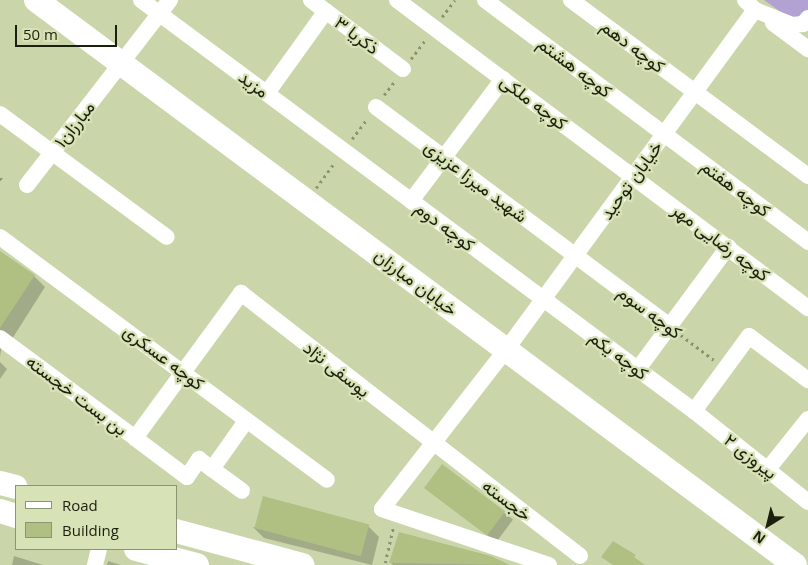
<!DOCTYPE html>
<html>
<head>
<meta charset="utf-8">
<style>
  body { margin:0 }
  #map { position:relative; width:808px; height:565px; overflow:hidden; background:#cad6aa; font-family:"Open Sans",Vazirmatn,sans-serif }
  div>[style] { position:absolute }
  .green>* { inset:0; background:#b2a2d3 }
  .shadow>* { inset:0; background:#0003; transform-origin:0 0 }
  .building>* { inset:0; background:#b0c083; transform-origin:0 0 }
  .path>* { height:2.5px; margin-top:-1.25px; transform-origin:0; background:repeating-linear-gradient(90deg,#8b9472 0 2.5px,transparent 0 6.5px) }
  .street>* { height:16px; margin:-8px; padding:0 8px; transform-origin:8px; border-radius:8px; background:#fff }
  .secondary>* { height:24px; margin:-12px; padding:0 12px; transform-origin:12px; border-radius:12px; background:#fff }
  span { translate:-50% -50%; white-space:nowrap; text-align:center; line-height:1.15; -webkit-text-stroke:4.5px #d7e3b6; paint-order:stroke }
  .street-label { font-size:18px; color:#1b1f0e }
  .legend { position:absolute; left:15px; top:485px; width:162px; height:65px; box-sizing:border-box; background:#d7e3b6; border:1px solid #8c9573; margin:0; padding:6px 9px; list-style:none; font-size:15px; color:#1b1f0e }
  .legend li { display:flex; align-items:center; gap:10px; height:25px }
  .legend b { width:25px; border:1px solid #8c9573 }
  .north { position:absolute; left:743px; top:500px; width:50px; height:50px; -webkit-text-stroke:4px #d7e3b6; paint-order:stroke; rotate:216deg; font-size:14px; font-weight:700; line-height:20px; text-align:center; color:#1b1f0e }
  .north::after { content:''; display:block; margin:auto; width:18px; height:22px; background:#1b1f0e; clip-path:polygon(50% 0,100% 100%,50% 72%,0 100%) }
  .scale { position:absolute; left:15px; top:25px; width:102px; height:22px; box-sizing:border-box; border:2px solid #1b1f0e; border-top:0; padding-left:6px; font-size:15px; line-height:18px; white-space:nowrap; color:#1b1f0e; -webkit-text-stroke:4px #d7e3b6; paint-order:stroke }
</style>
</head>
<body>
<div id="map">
  <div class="green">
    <i style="clip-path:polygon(764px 0,808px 0,808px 12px,795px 22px)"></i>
  </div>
  <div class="shadow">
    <i style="clip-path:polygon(0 256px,34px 276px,45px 287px,12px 339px,2px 344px,0 357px)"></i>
    <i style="clip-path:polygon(0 362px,7px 369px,0 379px)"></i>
    <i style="left:442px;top:466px;width:89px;height:28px;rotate:37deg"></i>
    <i style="clip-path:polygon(368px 526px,379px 537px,372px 565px,264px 538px,253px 527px)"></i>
    <i style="clip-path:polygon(400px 533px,509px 565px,393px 565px,390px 562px)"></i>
    <i style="clip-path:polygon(14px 556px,43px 565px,12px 565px)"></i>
    <i style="clip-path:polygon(108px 561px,121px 565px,107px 565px)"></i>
  </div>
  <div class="building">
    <i style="clip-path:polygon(0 251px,35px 275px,0 328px)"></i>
    <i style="left:442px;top:464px;width:79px;height:30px;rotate:37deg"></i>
    <i style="left:263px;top:496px;width:110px;height:33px;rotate:15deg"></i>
    <i style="clip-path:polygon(399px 532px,491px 556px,510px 565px,389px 563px)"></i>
    <i style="clip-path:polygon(613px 541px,636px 555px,634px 557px,645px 565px,613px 565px,601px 557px)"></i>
  </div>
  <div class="path">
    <i style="left:442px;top:17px;width:21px;rotate:-53deg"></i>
    <i style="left:411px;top:59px;width:25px;rotate:-53deg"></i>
    <i style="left:384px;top:95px;width:16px;rotate:-52deg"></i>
    <i style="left:352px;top:139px;width:26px;rotate:-53deg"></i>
    <i style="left:0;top:178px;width:5px;rotate:37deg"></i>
    <i style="left:316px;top:188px;width:32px;rotate:-54deg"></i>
    <i style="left:681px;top:335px;width:41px;rotate:37.1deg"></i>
    <i style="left:385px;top:563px;width:36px;rotate:-77deg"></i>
  </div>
  <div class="street">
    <i style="left:141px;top:0;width:689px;rotate:36.62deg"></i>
    <i style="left:694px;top:411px;width:146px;rotate:38.6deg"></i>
    <i style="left:311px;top:0;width:115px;rotate:36.9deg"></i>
    <i style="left:397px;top:0;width:514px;rotate:36.85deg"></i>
    <i style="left:485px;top:0;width:404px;rotate:36.8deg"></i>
    <i style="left:571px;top:0;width:295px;rotate:36.6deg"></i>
    <i style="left:745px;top:0;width:14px;rotate:45deg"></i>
    <i style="left:755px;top:10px;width:40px;rotate:22deg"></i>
    <i style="left:792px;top:25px;width:11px;rotate:-5deg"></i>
    <i style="left:803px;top:24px;width:8px;rotate:-50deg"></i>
    <i style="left:773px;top:23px;width:44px;rotate:36.6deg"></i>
    <i style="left:267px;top:93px;width:101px;rotate:-54.3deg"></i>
    <i style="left:376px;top:107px;width:367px;rotate:36.7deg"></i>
    <i style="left:0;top:114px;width:207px;rotate:36.4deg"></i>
    <i style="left:27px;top:185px;width:234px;rotate:-52.3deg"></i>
    <i style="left:411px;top:201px;width:153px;rotate:-53deg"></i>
    <i style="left:0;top:237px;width:407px;rotate:36.6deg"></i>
    <i style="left:0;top:338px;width:168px;rotate:36.5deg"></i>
    <i style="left:135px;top:438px;width:180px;rotate:-53.8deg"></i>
    <i style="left:241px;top:293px;width:429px;rotate:37.8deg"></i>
    <i style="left:638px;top:369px;width:152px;rotate:-53.6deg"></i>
    <i style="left:694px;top:411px;width:93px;rotate:-53.7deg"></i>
    <i style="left:749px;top:336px;width:74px;rotate:36.7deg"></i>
    <i style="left:135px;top:438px;width:65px;rotate:36.9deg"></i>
    <i style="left:187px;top:477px;width:22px;rotate:-56deg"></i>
    <i style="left:199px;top:459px;width:16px;rotate:38deg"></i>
    <i style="left:212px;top:469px;width:59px;rotate:-54.7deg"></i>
    <i style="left:212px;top:469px;width:37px;rotate:36deg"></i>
    <i style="left:768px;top:469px;width:64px;rotate:-51.3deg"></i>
    <i style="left:95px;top:565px;width:16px;rotate:-76deg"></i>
    <i style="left:549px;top:565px;width:176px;rotate:-161.5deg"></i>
    <i style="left:382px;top:509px;width:202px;rotate:-52.1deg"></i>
    <i style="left:506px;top:350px;width:421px;rotate:-53.8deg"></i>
  </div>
  <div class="secondary">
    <i style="left:36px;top:0;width:946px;rotate:36.66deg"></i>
    <i style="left:0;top:483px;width:16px;rotate:14deg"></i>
    <i style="left:0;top:511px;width:17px;rotate:17deg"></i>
    <i style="left:176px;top:531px;width:131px;rotate:15.1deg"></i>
    <i style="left:136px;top:549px;width:63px;rotate:14.7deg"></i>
  </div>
  <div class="street-label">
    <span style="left:357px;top:35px;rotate:37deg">ذکریا ۳</span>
    <span style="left:633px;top:46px;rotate:37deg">کوچه دهم</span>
    <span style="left:575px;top:67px;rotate:37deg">کوچه هشتم</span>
    <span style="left:254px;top:84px;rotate:37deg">مزید</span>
    <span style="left:534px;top:102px;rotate:37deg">کوچه ملکی</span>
    <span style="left:74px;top:124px;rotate:-52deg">مبارزان۱</span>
    <span style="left:631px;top:180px;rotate:-54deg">خیابان توحید</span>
    <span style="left:476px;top:181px;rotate:37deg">شهید میرزا عزیزی</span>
    <span style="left:736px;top:188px;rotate:37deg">کوچه هفتم</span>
    <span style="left:445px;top:226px;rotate:37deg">کوچه دوم</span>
    <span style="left:721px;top:242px;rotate:37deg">کوچه رضایی مهر</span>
    <span style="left:416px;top:282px;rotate:37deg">خیابان مبارزان</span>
    <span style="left:650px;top:312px;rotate:37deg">کوچه سوم</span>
    <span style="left:619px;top:355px;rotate:37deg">کوچه یکم</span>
    <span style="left:164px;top:357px;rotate:37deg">کوچه عسکری</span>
    <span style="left:337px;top:369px;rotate:38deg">یوسفی نژاد</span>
    <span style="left:77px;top:395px;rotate:37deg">بن بست خجسته</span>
    <span style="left:751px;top:456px;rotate:38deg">پیروزی ۲</span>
    <span style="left:507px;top:500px;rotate:37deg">خجسته</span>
  </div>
  <ul class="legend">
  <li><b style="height:6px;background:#fff"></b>Road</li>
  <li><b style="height:14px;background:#b0c083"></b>Building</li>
  </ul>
  <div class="north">N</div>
  <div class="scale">50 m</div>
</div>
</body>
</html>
